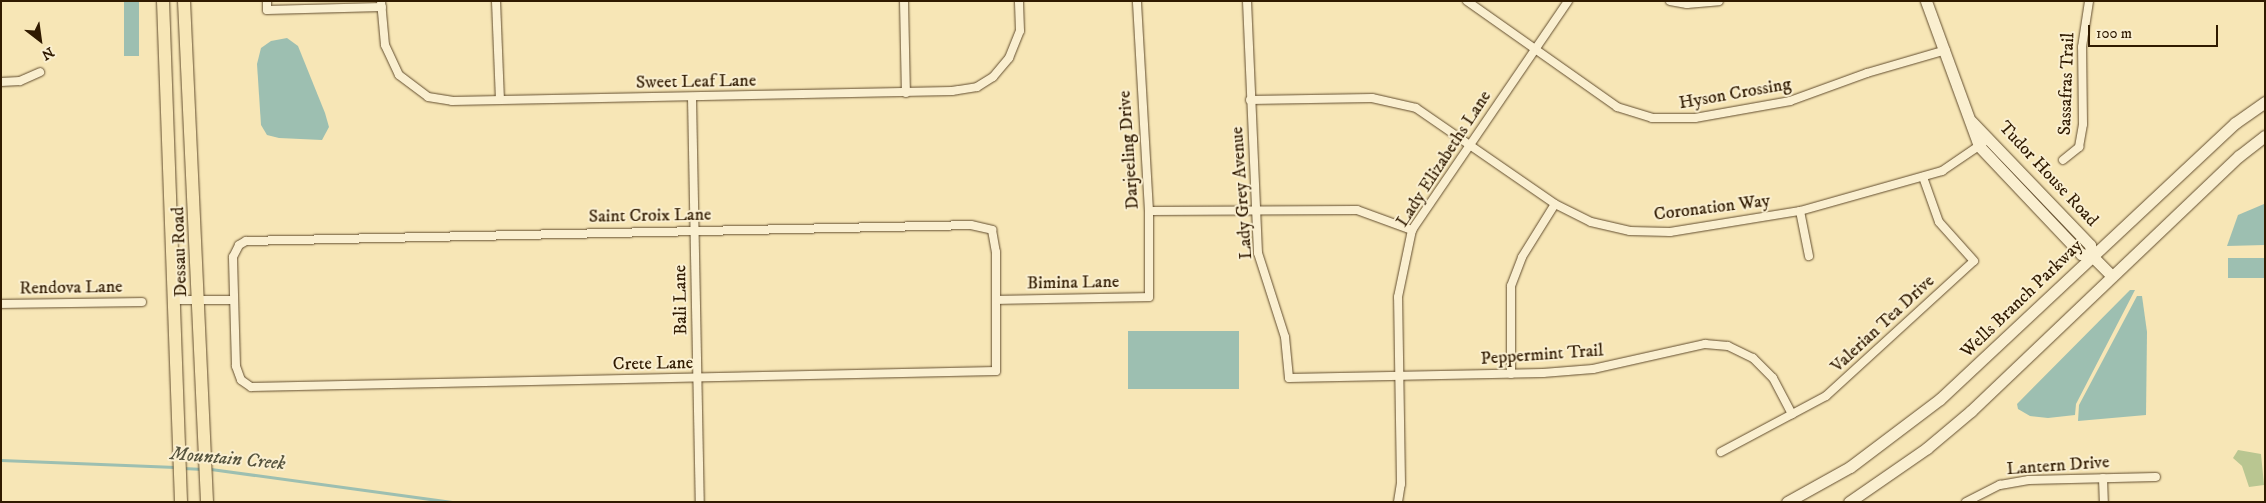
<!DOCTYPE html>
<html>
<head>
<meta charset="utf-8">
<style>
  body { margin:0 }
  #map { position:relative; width:2266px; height:503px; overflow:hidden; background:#f7e6b6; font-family:"IM FELL DW Pica",serif }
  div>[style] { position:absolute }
  .green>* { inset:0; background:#b9c691 }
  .water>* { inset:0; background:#9dbfb1; transform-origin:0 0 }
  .stream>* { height:2.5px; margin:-1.25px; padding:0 1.25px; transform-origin:1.25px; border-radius:1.25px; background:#9dbfb1 }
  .roads { filter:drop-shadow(0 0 1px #624d2e) drop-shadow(0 0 1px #624d2e) }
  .street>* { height:8px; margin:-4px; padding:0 4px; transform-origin:4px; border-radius:4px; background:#faefd0 }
  .secondary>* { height:11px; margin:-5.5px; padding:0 5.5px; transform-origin:5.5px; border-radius:5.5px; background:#faefd0 }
  .primary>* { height:12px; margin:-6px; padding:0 6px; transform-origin:6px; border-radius:6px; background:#f7e6b6 }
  span { translate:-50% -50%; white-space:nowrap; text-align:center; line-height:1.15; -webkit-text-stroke:4px #faefd0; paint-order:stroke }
  .street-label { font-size:18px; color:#301a00 }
  .water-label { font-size:19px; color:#56543e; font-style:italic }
  .frame { position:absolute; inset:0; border:2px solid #301a00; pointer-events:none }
  .north { position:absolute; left:15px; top:15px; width:50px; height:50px; -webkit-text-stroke:4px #faefd0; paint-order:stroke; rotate:150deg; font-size:14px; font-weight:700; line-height:20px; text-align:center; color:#301a00 }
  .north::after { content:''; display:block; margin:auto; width:18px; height:22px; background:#301a00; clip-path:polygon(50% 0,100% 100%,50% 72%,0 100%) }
  .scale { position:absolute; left:2088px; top:25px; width:130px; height:22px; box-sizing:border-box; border:2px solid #301a00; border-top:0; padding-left:6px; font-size:15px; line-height:18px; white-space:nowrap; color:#301a00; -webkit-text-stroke:4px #faefd0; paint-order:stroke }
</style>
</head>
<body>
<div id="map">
  <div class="green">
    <i style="clip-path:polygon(2238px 450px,2261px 454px,2264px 485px,2249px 487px,2242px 466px,2233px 458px)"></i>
  </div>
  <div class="water">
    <i style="left:124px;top:1px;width:15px;height:55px"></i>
    <i style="clip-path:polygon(287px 38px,298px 46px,325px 113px,329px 127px,322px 140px,279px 138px,267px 135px,261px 125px,257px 64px,261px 48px,271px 41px)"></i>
    <i style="clip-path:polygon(2264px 204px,2265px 245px,2227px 246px,2238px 215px)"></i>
    <i style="left:2265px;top:258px;width:20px;height:37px;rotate:90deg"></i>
    <i style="clip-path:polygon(2130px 290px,2135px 290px,2076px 404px,2075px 415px,2048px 418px,2030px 416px,2018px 409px,2017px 404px)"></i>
    <i style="clip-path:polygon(2137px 296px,2142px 296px,2147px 332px,2146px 415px,2078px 421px,2079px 405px)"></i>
    <i style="left:1128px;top:331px;width:111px;height:58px"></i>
  </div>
  <div class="stream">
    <i style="left:1px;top:460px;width:174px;rotate:2.3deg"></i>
    <i style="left:183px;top:468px;width:20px;rotate:3deg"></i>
    <i style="left:211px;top:469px;width:243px;rotate:7.8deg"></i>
  </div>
  <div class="roads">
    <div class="street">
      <i style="left:267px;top:1px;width:9px;rotate:90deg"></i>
      <i style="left:267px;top:10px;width:115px;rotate:-1.5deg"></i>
      <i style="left:381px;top:1px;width:44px;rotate:84.8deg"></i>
      <i style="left:385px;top:45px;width:33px;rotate:65deg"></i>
      <i style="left:399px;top:75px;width:36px;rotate:37deg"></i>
      <i style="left:428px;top:97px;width:24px;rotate:9deg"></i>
      <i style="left:452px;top:101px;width:500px;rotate:-1.15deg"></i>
      <i style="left:952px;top:91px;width:25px;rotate:-9deg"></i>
      <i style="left:977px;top:87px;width:19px;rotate:-32deg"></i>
      <i style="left:993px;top:77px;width:25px;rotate:-50deg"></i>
      <i style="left:1009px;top:58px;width:29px;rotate:-68deg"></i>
      <i style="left:1020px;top:31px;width:30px;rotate:-92deg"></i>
      <i style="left:496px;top:1px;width:98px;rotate:87.7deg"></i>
      <i style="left:904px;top:1px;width:92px;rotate:88.8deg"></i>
      <i style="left:1247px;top:1px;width:252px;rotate:87.5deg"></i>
      <i style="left:1258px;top:253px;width:88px;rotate:72.2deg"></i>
      <i style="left:1285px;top:337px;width:41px;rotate:84.4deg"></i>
      <i style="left:1289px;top:378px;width:254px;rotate:-1.1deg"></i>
      <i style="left:1543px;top:373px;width:50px;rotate:-4.6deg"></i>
      <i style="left:1593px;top:369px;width:115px;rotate:-12.6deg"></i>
      <i style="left:1705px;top:344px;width:23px;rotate:5deg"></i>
      <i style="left:1728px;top:346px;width:28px;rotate:26deg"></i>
      <i style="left:1753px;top:358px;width:28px;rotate:45deg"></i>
      <i style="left:1773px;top:378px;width:41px;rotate:62.2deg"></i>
      <i style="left:1467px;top:1px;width:184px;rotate:35.2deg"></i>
      <i style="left:1617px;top:107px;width:37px;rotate:17deg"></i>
      <i style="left:1652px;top:118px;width:43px"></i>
      <i style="left:1695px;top:118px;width:97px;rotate:-10.1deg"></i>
      <i style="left:1790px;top:101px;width:82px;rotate:-20deg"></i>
      <i style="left:1867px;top:73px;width:82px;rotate:-16.2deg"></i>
      <i style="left:1670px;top:1px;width:17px;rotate:10deg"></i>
      <i style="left:1687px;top:4px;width:32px;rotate:-5deg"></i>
      <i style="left:1px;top:82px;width:19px;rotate:-3deg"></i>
      <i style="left:20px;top:81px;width:22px;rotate:-24deg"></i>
      <i style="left:692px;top:98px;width:404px;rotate:88.9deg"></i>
      <i style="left:1250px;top:100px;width:122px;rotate:-0.9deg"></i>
      <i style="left:1372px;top:98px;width:45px;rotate:12.8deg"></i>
      <i style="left:1416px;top:108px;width:169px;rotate:34.6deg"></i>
      <i style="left:1555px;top:204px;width:40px;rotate:26.6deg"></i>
      <i style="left:1591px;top:222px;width:40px;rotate:13deg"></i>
      <i style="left:1630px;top:231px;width:40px;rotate:1.4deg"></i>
      <i style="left:1670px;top:232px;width:132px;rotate:-9.2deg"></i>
      <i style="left:1800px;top:211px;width:148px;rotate:-15.7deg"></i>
      <i style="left:1942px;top:171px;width:50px;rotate:-34.3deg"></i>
      <i style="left:2063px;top:160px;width:21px;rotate:-39deg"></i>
      <i style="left:2079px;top:147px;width:23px;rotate:-80deg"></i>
      <i style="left:2083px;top:124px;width:77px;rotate:-90.7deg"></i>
      <i style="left:2082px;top:47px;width:47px;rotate:-81.3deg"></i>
      <i style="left:1149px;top:211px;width:208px;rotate:-0.3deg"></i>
      <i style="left:1357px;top:210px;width:59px;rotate:20deg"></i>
      <i style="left:1800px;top:211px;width:46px;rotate:78.7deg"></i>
      <i style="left:971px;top:225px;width:22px;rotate:13deg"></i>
      <i style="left:992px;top:230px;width:22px;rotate:80deg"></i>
      <i style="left:996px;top:252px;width:119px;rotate:90deg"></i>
      <i style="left:996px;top:371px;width:745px;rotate:178.77deg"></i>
      <i style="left:251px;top:387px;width:12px;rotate:-145deg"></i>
      <i style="left:241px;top:380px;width:15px;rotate:-110deg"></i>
      <i style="left:236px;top:366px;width:109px;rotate:-91.6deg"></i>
      <i style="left:233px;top:257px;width:13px;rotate:-63deg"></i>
      <i style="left:239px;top:245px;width:8px;rotate:-30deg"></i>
      <i style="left:246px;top:241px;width:725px;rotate:-1.26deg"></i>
      <i style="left:174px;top:300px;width:60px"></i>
      <i style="left:997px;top:300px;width:152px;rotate:-1.1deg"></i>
      <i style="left:1149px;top:297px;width:86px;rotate:-90deg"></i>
      <i style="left:1149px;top:211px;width:210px;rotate:-93.3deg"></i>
      <i style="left:1px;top:304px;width:141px;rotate:-0.8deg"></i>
      <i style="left:1511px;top:374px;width:88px;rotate:-90deg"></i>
      <i style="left:1511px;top:286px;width:31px;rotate:-69deg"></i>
      <i style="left:1522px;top:257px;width:62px;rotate:-58.1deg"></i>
      <i style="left:1721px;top:452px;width:119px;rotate:-28.1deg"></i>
      <i style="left:1826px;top:396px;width:200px;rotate:-42.4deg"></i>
      <i style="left:1974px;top:261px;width:52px;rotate:-131.9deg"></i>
      <i style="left:1939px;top:222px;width:48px;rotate:-109.6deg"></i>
      <i style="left:2103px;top:478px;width:24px;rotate:88deg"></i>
      <i style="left:1398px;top:502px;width:18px;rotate:-81deg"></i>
      <i style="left:1401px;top:484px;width:187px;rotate:-90.9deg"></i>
      <i style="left:1398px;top:297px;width:68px;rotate:-78.2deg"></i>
      <i style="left:1412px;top:230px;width:277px;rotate:-55.7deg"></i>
      <i style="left:1966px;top:502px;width:38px;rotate:-27deg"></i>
      <i style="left:2000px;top:485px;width:29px;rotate:-10deg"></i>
      <i style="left:2029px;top:480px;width:127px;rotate:-1.4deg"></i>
    </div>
    <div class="secondary">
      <i style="left:1926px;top:1px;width:154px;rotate:69.9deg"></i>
      <i style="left:1979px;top:146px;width:149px;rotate:46.6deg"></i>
      <i style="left:2081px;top:254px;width:11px;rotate:10deg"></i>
      <i style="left:1971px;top:121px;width:172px;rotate:46.2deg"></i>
      <i style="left:2090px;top:245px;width:11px;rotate:80deg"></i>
      <i style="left:2092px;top:256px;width:28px;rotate:45deg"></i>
      <i style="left:1787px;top:502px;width:72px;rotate:-29.1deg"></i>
      <i style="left:1850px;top:467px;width:113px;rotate:-37.1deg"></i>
      <i style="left:1940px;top:399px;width:404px;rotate:-43.1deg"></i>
      <i style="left:2235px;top:123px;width:37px;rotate:-35deg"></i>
      <i style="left:1849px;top:502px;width:95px;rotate:-34.7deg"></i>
      <i style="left:1927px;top:448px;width:57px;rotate:-40.1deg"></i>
      <i style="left:1971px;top:411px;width:370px;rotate:-43.6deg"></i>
      <i style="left:2239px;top:156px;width:33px;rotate:-38deg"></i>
    </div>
    <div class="primary">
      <i style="left:163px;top:1px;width:501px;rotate:87.94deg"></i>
      <i style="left:184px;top:1px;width:502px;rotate:87.37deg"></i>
    </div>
  </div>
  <div class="street-label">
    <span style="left:696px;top:82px;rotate:-1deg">Sweet Leaf Lane</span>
    <span style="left:2067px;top:84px;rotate:-88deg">Sassafras Trail</span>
    <span style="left:1735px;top:94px;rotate:-10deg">Hyson Crossing</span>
    <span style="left:1129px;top:150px;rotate:-94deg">Darjeeling Drive</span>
    <span style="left:1444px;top:159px;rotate:-57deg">Lady Elizabeths Lane</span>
    <span style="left:2048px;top:174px;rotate:47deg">Tudor House Road</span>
    <span style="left:1242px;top:193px;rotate:-94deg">Lady Grey Avenue</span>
    <span style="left:1712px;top:208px;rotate:-7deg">Coronation Way</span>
    <span style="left:650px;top:216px;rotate:-1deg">Saint Croix Lane</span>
    <span style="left:180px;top:252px;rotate:-92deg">Dessau Road</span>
    <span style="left:1073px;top:283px;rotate:-1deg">Bimina Lane</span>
    <span style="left:71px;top:288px;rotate:-1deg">Rendova Lane</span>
    <span style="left:2022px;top:299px;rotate:-44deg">Wells Branch Parkway</span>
    <span style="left:681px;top:300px;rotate:-91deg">Bali Lane</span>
    <span style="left:1883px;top:324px;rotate:-43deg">Valerian Tea Drive</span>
    <span style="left:1542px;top:355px;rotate:-4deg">Peppermint Trail</span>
    <span style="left:653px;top:364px;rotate:-1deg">Crete Lane</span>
    <span style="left:2058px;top:466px;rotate:-4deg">Lantern Drive</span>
  </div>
  <div class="water-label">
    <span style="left:228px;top:459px;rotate:5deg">Mountain Creek</span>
  </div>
  <div class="frame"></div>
  <div class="north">N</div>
  <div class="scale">100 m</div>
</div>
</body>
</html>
